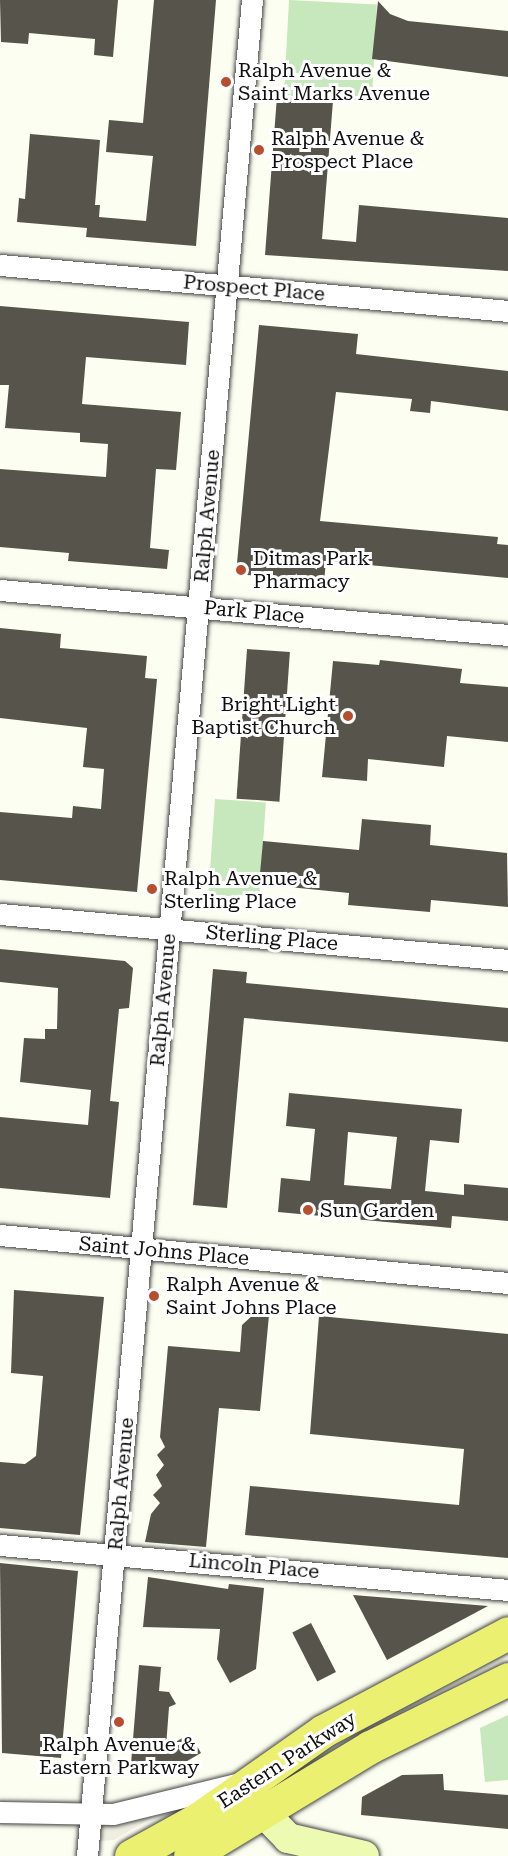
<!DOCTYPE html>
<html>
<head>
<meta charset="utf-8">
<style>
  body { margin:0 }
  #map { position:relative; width:508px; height:1856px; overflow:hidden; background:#fdfef2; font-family:"Roboto Serif",serif }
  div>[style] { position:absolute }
  .green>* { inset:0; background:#c7e7bd; transform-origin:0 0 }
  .plaza>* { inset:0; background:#eeefe0 }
  .building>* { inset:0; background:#57544c; transform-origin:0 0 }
  .roads { filter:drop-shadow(0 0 2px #424242) drop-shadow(0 0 2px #424242) }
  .street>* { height:21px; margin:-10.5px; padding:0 10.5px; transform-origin:10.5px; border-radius:10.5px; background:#fff }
  .secondary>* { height:30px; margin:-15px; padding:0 15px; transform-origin:15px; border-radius:15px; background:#edfab1 }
  .primary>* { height:33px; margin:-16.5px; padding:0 16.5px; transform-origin:16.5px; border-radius:16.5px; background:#ebf070 }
  .dots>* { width:16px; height:16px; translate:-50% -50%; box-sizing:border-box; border:3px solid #fff; border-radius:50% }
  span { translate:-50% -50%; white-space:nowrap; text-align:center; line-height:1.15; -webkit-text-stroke:6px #fff; paint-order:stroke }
  .poi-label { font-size:20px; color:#0f0f0f }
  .left { translate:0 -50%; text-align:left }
  .right { translate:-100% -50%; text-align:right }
  .street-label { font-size:20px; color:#0f0f0f }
</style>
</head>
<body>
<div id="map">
  <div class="green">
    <i style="left:289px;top:0;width:88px;height:97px;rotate:3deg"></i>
    <i style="left:215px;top:799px;width:51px;height:96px;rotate:4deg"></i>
    <i style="clip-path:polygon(508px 1715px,508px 1780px,485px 1782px,480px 1728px)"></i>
  </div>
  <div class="plaza">
    <i style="clip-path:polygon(153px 1817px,114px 1840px,99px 1841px,100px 1822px)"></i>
  </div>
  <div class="building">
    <i style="clip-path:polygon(0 0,118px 0,113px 57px,94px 55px,95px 39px,29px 33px,28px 44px,1px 42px)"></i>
    <i style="clip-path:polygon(154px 0,216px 0,196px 246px,86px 237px,87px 228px,17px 222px,19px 198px,25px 199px,30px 134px,100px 140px,95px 205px,100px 205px,99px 217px,146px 221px,153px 156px,106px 152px,109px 120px,143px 123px)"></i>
    <i style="clip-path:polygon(378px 1px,390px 14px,408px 21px,508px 31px,508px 77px,372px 59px)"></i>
    <i style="clip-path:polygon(277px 96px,333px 101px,322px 239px,356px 242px,359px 205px,508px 218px,508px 271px,265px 255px)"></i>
    <i style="clip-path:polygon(0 306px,189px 322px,186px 365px,86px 357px,82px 404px,181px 412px,176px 470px,156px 469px,150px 548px,169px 550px,167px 569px,68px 561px,69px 553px,0 547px,0 469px,106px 477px,108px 444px,80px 442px,80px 433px,5px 428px,9px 385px,0 385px)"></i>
    <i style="clip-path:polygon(259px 325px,358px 334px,356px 354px,508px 371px,508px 411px,431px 401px,430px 413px,410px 411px,412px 399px,336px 392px,320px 521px,498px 537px,497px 544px,508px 545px,508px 578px,326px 561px,324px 582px,236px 574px)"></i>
    <i style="clip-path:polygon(0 628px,61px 634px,60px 648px,147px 656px,145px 678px,157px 679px,137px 892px,0 880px,0 812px,72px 818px,73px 806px,101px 809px,104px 769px,83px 767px,87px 728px,0 718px)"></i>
    <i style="left:247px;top:649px;width:43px;height:150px;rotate:4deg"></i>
    <i style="clip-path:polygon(380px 660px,462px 669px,460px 683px,508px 687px,508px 742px,447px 736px,444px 767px,368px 759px,367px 781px,322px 777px,333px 661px,379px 665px)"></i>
    <i style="clip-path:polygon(362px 819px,431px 825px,430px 845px,507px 853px,508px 907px,431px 900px,430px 912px,348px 905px,349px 893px,259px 884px,263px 841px,359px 850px)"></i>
    <i style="clip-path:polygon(0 949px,125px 961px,133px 968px,129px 1008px,119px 1009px,110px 1101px,119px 1102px,110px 1198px,0 1188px,0 1117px,88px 1125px,91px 1090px,20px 1082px,24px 1038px,45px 1039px,45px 1029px,57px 1029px,58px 988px,0 982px)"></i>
    <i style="clip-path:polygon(213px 969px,247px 972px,246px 983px,508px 1008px,508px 1042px,244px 1018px,227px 1208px,193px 1205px)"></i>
    <i style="clip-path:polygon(evenodd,289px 1093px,462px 1109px,459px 1143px,430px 1140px,425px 1191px,464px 1195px,464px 1184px,508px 1188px,508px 1221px,452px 1216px,451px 1228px,278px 1212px,281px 1178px,310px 1181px,315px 1129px,286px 1126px,289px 1093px,348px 1132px,397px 1137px,391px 1189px,344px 1185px,348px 1132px)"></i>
    <i style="clip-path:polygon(14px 1290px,104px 1297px,80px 1535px,0 1528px,0 1462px,25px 1464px,36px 1456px,43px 1376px,11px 1373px)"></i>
    <i style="clip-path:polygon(254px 1314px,269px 1315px,260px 1411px,219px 1408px,206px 1547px,145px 1542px,151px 1514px,160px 1503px,153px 1495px,162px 1486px,156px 1475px,164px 1465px,157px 1455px,165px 1447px,160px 1437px,168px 1346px,240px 1352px,242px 1325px)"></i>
    <i style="clip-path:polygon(319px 1316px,508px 1334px,508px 1558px,245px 1535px,250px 1486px,459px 1505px,464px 1449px,310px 1434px)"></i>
    <i style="clip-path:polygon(0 1563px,78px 1571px,61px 1758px,2px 1753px)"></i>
    <i style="clip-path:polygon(148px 1577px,228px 1589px,229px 1584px,264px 1588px,256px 1669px,230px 1683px,217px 1659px,220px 1629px,143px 1627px)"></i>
    <i style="clip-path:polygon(353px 1595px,488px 1606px,387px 1660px)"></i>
    <i style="left:311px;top:1623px;width:55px;height:21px;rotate:63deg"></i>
    <i style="clip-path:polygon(139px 1665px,161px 1667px,159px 1691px,169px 1692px,176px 1704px,169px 1707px,166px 1747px,190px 1734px,201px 1753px,175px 1768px,131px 1764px)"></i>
    <i style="clip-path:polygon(443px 1774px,444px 1790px,508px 1795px,508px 1829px,361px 1815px,362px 1797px,402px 1775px)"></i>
  </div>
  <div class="roads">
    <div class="street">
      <i style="left:0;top:265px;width:510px;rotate:5.17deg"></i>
      <i style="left:0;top:590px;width:510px;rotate:5.06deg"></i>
      <i style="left:0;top:914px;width:510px;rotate:5.17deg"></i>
      <i style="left:0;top:1235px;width:510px;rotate:5.4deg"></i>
      <i style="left:0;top:1545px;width:510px;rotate:5.06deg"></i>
      <i style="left:0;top:1812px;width:113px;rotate:1deg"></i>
      <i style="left:113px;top:1814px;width:127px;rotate:-13.7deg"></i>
      <i style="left:87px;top:1856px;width:1863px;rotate:-84.92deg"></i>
    </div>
    <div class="secondary">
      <i style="left:264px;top:1813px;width:35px;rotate:46deg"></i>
      <i style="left:288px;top:1838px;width:78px;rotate:13.3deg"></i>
    </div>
    <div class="primary">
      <i style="left:131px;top:1856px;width:77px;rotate:-28.9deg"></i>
      <i style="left:198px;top:1819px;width:153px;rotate:-35.1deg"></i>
      <i style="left:323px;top:1731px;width:209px;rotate:-27.9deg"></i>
      <i style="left:190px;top:1856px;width:210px;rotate:-31.2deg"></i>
      <i style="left:370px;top:1747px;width:154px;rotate:-26.2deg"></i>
    </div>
  </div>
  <div class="dots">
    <i style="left:226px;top:82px;background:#b74f2f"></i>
    <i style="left:259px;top:150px;background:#b74f2f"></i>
    <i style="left:241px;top:570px;background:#b74f2f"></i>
    <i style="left:348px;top:716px;background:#b74f2f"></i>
    <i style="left:152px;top:889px;background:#b74f2f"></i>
    <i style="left:308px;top:1210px;background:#b74f2f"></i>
    <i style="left:154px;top:1296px;background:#b74f2f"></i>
    <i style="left:119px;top:1722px;background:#b74f2f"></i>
  </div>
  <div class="poi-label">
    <span class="left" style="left:238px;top:82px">Ralph Avenue &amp;<br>Saint Marks Avenue</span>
    <span class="left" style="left:271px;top:150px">Ralph Avenue &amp;<br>Prospect Place</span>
    <span class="left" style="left:253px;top:570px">Ditmas Park<br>Pharmacy</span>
    <span class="right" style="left:336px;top:716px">Bright Light<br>Baptist Church</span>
    <span class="left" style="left:164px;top:890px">Ralph Avenue &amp;<br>Sterling Place</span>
    <span class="left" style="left:320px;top:1210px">Sun Garden</span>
    <span class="left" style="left:166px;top:1296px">Ralph Avenue &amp;<br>Saint Johns Place</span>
    <span style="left:119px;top:1756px">Ralph Avenue &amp;<br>Eastern Parkway</span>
  </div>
  <div class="street-label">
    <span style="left:254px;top:288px;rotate:5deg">Prospect Place</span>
    <span style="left:207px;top:516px;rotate:-85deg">Ralph Avenue</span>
    <span style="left:254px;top:612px;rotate:5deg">Park Place</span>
    <span style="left:272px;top:938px;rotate:5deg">Sterling Place</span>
    <span style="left:163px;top:1000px;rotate:-85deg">Ralph Avenue</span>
    <span style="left:164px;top:1251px;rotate:5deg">Saint Johns Place</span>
    <span style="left:121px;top:1484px;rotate:-85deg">Ralph Avenue</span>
    <span style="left:254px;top:1566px;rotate:5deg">Lincoln Place</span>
    <span style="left:287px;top:1760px;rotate:-33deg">Eastern Parkway</span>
  </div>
</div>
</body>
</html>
